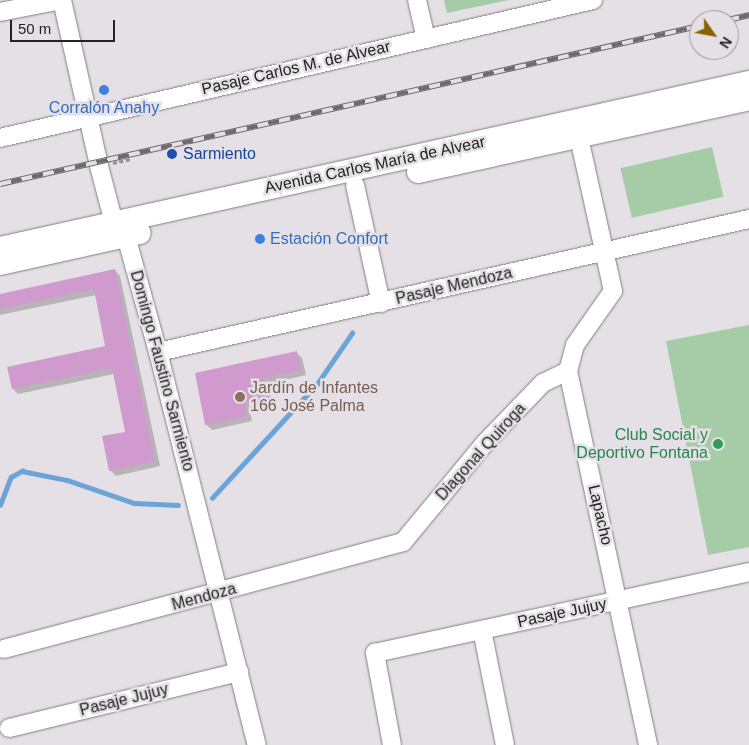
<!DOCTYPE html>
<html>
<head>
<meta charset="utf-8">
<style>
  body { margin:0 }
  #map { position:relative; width:749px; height:745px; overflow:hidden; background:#e5e0e5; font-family:Arial,sans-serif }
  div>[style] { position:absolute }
  .green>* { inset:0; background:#a6cba7; transform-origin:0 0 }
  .shadow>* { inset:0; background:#0003 }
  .stream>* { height:4.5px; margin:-2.25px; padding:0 2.25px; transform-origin:2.25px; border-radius:2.25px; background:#6da4d7 }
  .building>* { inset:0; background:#d19ace }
  .path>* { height:2.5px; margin-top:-1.25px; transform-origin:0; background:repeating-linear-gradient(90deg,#959195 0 4px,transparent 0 6.5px) }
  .roads { filter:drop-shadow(0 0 1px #827d82) drop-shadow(0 0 1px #827d82) }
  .minor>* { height:18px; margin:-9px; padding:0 9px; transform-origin:9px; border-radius:9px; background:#fff }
  .major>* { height:22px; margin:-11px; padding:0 11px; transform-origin:11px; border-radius:11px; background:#fff }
  .rail>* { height:5.5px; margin-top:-2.75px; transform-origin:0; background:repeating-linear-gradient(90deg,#e5e0e5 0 11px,#6d6a6d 0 22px); box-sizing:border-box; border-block:1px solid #6d6a6d }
  .dots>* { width:14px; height:14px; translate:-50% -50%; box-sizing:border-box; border:2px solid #e5e0e5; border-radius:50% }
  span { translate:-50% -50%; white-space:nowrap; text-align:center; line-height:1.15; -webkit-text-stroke:5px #e5e0e5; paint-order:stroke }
  .street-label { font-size:16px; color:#242224 }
  .shop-label { font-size:16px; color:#366cbe }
  .left { translate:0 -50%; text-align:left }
  .transit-label { font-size:16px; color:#164399 }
  .education-label { font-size:16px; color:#785e54 }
  .leisure-label { font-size:16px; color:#27864d }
  .right { translate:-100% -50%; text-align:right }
  .north { position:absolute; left:689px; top:10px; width:50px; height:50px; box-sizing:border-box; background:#e5e0e5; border:1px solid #989498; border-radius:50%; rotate:123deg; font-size:14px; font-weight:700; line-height:20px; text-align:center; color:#242224 }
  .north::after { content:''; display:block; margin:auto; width:18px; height:22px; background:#8a6403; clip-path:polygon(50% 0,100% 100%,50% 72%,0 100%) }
  .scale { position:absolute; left:10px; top:20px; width:105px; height:22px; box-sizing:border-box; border:2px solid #242224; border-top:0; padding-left:6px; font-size:15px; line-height:18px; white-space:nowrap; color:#242224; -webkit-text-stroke:4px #e5e0e5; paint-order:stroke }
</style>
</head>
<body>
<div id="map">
  <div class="green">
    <i style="clip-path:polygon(444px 0,509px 0,447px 13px)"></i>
    <i style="left:712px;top:147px;width:51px;height:94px;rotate:77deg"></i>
    <i style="clip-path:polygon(749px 325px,749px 547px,708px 555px,666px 341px)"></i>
  </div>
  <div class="shadow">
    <i style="clip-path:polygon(115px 270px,120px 276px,160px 466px,116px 476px,110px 470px,127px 432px,114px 374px,18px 394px,13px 389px,107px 347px,96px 295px,0 315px,0 295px)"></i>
    <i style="clip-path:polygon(297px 353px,302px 358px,306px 375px,268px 384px,272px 403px,249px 408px,252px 421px,212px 430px,206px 424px,196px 374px)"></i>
  </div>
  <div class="stream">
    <i style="left:212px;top:498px;width:155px;rotate:-47.4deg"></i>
    <i style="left:317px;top:384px;width:62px;rotate:-55.5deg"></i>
    <i style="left:0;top:505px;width:30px;rotate:-69deg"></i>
    <i style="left:11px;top:477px;width:13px;rotate:-29deg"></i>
    <i style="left:22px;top:471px;width:46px;rotate:11.3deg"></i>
    <i style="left:67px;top:480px;width:71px;rotate:18.9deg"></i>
    <i style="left:134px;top:503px;width:44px;rotate:2.6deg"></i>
  </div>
  <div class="building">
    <i style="clip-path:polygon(115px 269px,155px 461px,109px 471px,102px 436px,125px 432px,112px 368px,12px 389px,7px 367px,105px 346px,94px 289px,0 309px,0 294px)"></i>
    <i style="clip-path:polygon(297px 351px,301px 370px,263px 378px,267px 397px,244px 402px,247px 416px,205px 425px,195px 373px)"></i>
  </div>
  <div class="path">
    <i style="left:113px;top:163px;width:18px;rotate:-13deg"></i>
  </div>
  <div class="roads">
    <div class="minor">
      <i style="left:62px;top:0;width:170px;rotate:77.4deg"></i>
      <i style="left:99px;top:166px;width:59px;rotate:75.3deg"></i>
      <i style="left:114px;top:223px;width:18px;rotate:47deg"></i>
      <i style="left:126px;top:236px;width:120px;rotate:74.6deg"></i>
      <i style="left:158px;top:352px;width:405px;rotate:75.9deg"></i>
      <i style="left:417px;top:0;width:40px;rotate:77deg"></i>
      <i style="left:0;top:12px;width:62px;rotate:-11.1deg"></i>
      <i style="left:576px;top:124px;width:171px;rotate:77.5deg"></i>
      <i style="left:613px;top:291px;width:66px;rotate:125.1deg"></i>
      <i style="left:575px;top:345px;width:27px;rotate:105deg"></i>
      <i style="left:568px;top:371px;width:382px;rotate:77.9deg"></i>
      <i style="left:0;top:138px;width:609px;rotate:-13.1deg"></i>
      <i style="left:355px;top:185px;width:121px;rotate:77.6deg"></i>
      <i style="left:158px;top:352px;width:606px;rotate:-12.68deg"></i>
      <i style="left:482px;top:630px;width:117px;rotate:78.7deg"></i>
      <i style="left:4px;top:649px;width:413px;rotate:-15deg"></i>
      <i style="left:403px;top:542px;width:127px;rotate:-50.4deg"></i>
      <i style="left:484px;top:444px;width:85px;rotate:-46deg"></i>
      <i style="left:543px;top:383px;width:28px;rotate:-26deg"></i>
      <i style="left:9px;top:728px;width:237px;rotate:-13.7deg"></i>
      <i style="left:392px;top:745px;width:94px;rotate:-100.5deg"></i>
      <i style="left:375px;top:653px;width:383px;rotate:-12.2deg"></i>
    </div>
    <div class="major">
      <i style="left:418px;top:172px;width:339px;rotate:-12.4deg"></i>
      <i style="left:0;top:248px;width:767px;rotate:-12.5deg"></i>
      <i style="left:0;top:264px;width:143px;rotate:-12.5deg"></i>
    </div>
  </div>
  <div class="rail">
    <i style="left:728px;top:20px;width:22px;rotate:-13deg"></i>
    <i style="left:0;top:184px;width:717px;rotate:-12.74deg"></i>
  </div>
  <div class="dots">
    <i style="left:104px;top:90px;background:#3f7fe0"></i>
    <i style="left:172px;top:154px;background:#1a4fb4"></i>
    <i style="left:260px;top:239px;background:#3f7fe0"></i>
    <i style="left:240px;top:397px;background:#8d6e63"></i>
    <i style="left:718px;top:444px;background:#2e9e5b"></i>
  </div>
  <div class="street-label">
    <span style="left:296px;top:68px;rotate:-13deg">Pasaje Carlos M. de Alvear</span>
    <span style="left:375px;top:165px;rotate:-12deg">Avenida Carlos María de Alvear</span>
    <span style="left:454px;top:286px;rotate:-13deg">Pasaje Mendoza</span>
    <span style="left:162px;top:371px;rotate:75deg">Domingo Faustino Sarmiento</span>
    <span style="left:481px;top:452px;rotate:-48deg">Diagonal Quiroga</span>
    <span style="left:600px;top:515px;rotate:77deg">Lapacho</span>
    <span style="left:204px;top:597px;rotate:-15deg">Mendoza</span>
    <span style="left:562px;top:613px;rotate:-12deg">Pasaje Jujuy</span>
    <span style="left:124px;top:700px;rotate:-14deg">Pasaje Jujuy</span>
  </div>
  <div class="shop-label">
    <span style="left:104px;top:108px">Corralón Anahy</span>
    <span class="left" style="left:270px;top:239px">Estación Confort</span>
  </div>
  <div class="transit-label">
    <span class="left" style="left:183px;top:154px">Sarmiento</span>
  </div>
  <div class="education-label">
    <span class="left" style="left:250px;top:397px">Jardín de Infantes<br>166 José Palma</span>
  </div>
  <div class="leisure-label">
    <span class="right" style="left:708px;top:444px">Club Social y<br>Deportivo Fontana</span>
  </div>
  <div class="north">N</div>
  <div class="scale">50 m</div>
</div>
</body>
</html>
